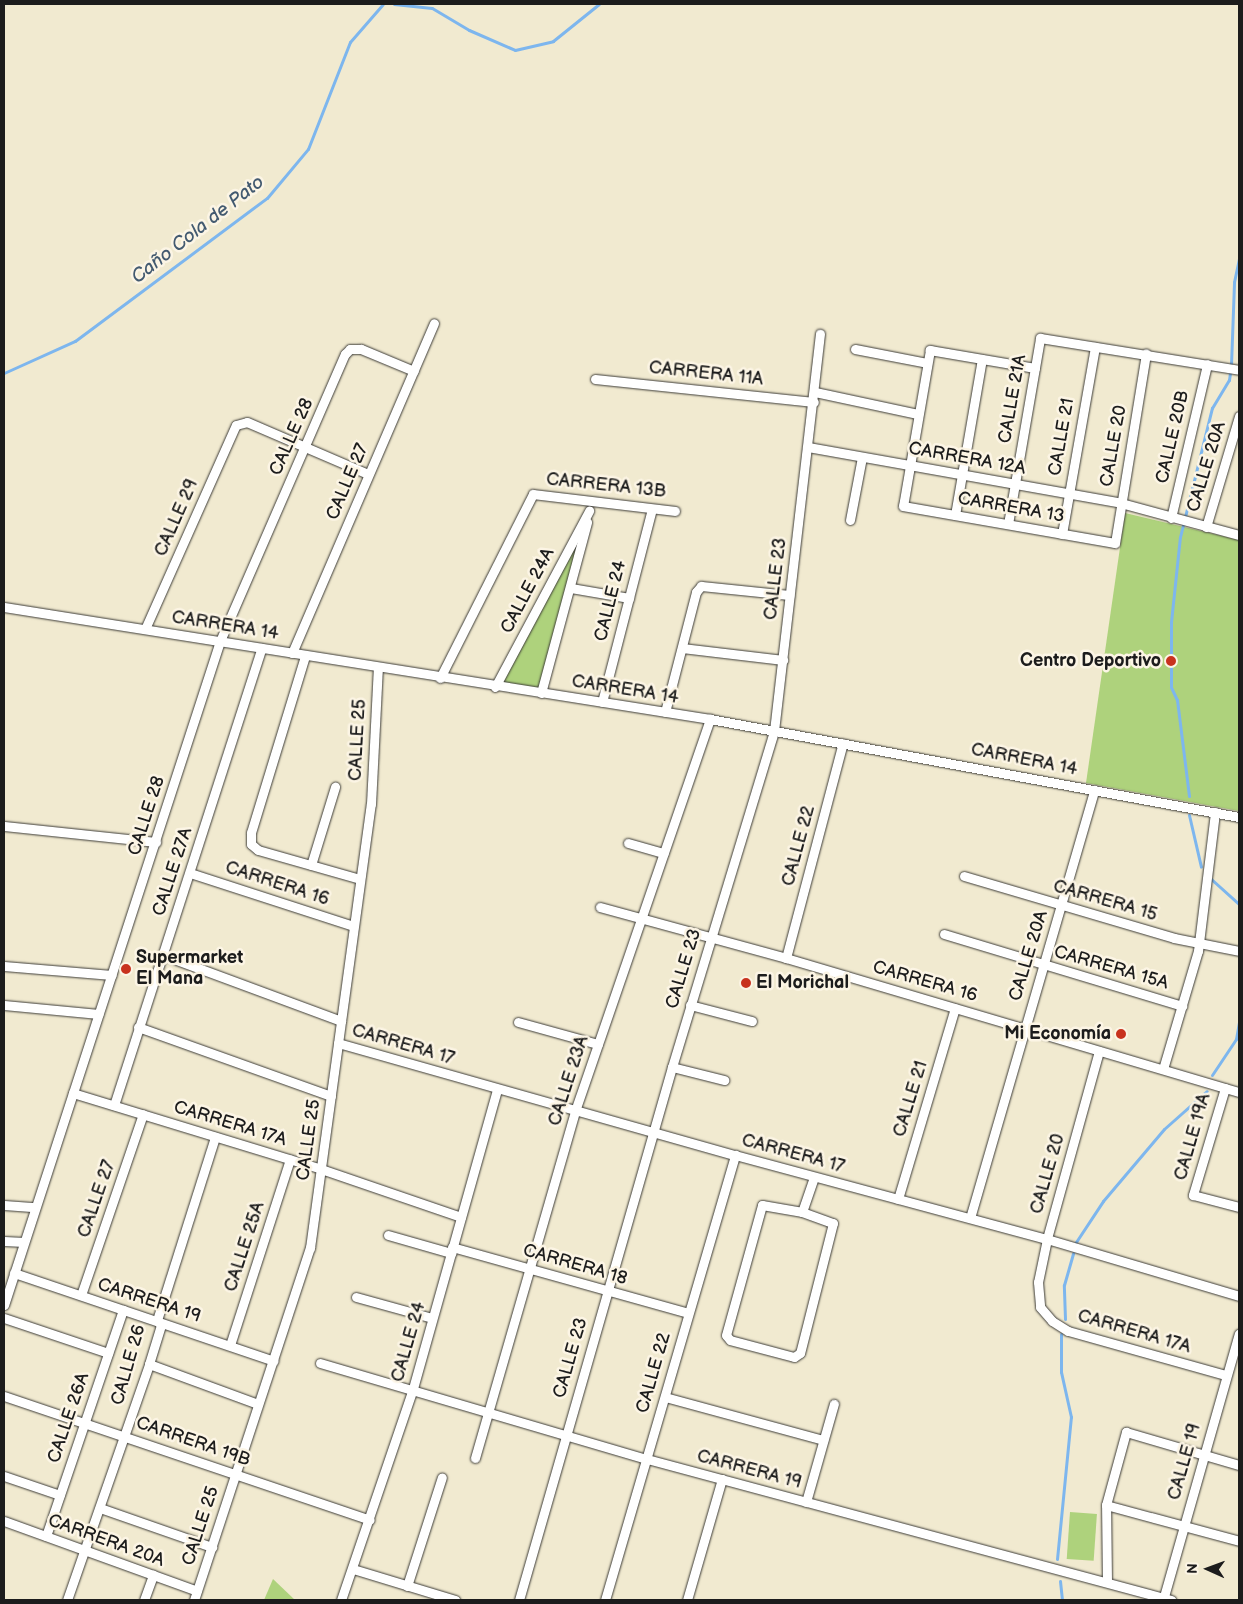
<!DOCTYPE html>
<html>
<head>
<meta charset="utf-8">
<style>
  body { margin:0 }
  #map { position:relative; width:1243px; height:1604px; overflow:hidden; background:#f1ead0; font-family:"Balsamiq Sans",sans-serif }
  div>[style] { position:absolute }
  .green>* { inset:0; background:#aed27c; transform-origin:0 0 }
  .stream>* { height:3px; margin:-1.5px; padding:0 1.5px; transform-origin:1.5px; border-radius:1.5px; background:#7db6ee }
  .roads { filter:drop-shadow(0 0 1px #3c3b37) drop-shadow(0 0 1px #3c3b37) }
  .minor>* { height:9px; margin:-4.5px; padding:0 4.5px; transform-origin:4.5px; border-radius:4.5px; background:#fff }
  .dots>* { width:14px; height:14px; translate:-50% -50%; box-sizing:border-box; border:2px solid #fcf5e5; border-radius:50% }
  span { translate:-50% -50%; white-space:nowrap; text-align:center; line-height:1.15; -webkit-text-stroke:5px #fcf5e5; paint-order:stroke }
  .street-label { font-size:18px; color:#1c1c1c }
  .poi-label { font-size:18px; color:#1c1c1c; font-weight:700 }
  .right { translate:-100% -50%; text-align:right }
  .left { translate:0 -50%; text-align:left }
  .water-label { font-size:19px; color:#435a70; font-style:italic }
  .frame { position:absolute; inset:0; border:5px solid #1c1c1c; pointer-events:none }
  .north { position:absolute; left:1183px; top:1544px; width:50px; height:50px; -webkit-text-stroke:4px #fcf5e5; paint-order:stroke; rotate:272deg; font-size:14px; font-weight:700; line-height:20px; text-align:center; color:#1c1c1c }
  .north::after { content:''; display:block; margin:auto; width:18px; height:22px; background:#1c1c1c; clip-path:polygon(50% 0,100% 100%,50% 72%,0 100%) }
</style>
</head>
<body>
<div id="map">
  <div class="green">
    <i style="clip-path:polygon(1125px 513px,1239px 540px,1239px 811px,1086px 783px)"></i>
    <i style="clip-path:polygon(573px 546px,578px 548px,539px 690px,501px 683px)"></i>
    <i style="left:1070px;top:1512px;width:27px;height:47px;rotate:4deg"></i>
    <i style="clip-path:polygon(273px 1579px,295px 1600px,264px 1600px)"></i>
  </div>
  <div class="stream">
    <i style="left:394px;top:4px;width:38px;rotate:6deg"></i>
    <i style="left:432px;top:8px;width:43px;rotate:30.7deg"></i>
    <i style="left:469px;top:30px;width:50px;rotate:23.5deg"></i>
    <i style="left:515px;top:50px;width:39px;rotate:-13deg"></i>
    <i style="left:553px;top:41px;width:59px;rotate:-38.8deg"></i>
    <i style="left:1231px;top:365px;width:83px;rotate:-87.9deg"></i>
    <i style="left:1234px;top:282px;width:24px;rotate:-78deg"></i>
    <i style="left:4px;top:373px;width:78px;rotate:-24.3deg"></i>
    <i style="left:75px;top:341px;width:239px;rotate:-36.7deg"></i>
    <i style="left:267px;top:198px;width:64px;rotate:-50.1deg"></i>
    <i style="left:308px;top:149px;width:115px;rotate:-68.6deg"></i>
    <i style="left:350px;top:42px;width:50px;rotate:-49deg"></i>
    <i style="left:1189px;top:796px;width:97px;rotate:-97.1deg"></i>
    <i style="left:1177px;top:700px;width:14px;rotate:-115deg"></i>
    <i style="left:1171px;top:687px;width:65px;rotate:-90deg"></i>
    <i style="left:1171px;top:622px;width:85px;rotate:-84deg"></i>
    <i style="left:1180px;top:537px;width:133px;rotate:-76.1deg"></i>
    <i style="left:1212px;top:408px;width:33px;rotate:-59deg"></i>
    <i style="left:1229px;top:380px;width:7px;rotate:-82deg"></i>
    <i style="left:1189px;top:815px;width:53px;rotate:77deg"></i>
    <i style="left:1210px;top:878px;width:39px;rotate:42deg"></i>
    <i style="left:1212px;top:1075px;width:43px;rotate:-56.3deg"></i>
    <i style="left:1236px;top:1039px;width:17px;rotate:-80deg"></i>
    <i style="left:1076px;top:1242px;width:49px;rotate:-56.6deg"></i>
    <i style="left:1103px;top:1201px;width:94px;rotate:-49.7deg"></i>
    <i style="left:1164px;top:1129px;width:57px;rotate:-41.5deg"></i>
    <i style="left:1065px;top:1319px;width:34px;rotate:-92deg"></i>
    <i style="left:1064px;top:1285px;width:33px;rotate:-74deg"></i>
    <i style="left:1057px;top:1559px;width:143px;rotate:-84.4deg"></i>
    <i style="left:1071px;top:1417px;width:46px;rotate:-102.5deg"></i>
    <i style="left:1061px;top:1372px;width:38px;rotate:-90deg"></i>
    <i style="left:1060px;top:1581px;width:19px;rotate:84deg"></i>
  </div>
  <div class="roads">
    <div class="minor">
      <i style="left:855px;top:349px;width:73px;rotate:11deg"></i>
      <i style="left:1035px;top:368px;width:107px;rotate:-170.3deg"></i>
      <i style="left:930px;top:350px;width:158px;rotate:99.8deg"></i>
      <i style="left:903px;top:506px;width:215px;rotate:9.9deg"></i>
      <i style="left:1115px;top:543px;width:192px;rotate:-80.7deg"></i>
      <i style="left:595px;top:379px;width:220px;rotate:6deg"></i>
      <i style="left:815px;top:392px;width:105px;rotate:12.1deg"></i>
      <i style="left:808px;top:447px;width:318px;rotate:10.1deg"></i>
      <i style="left:1121px;top:503px;width:122px;rotate:15.2deg"></i>
      <i style="left:955px;top:515px;width:158px;rotate:-80.2deg"></i>
      <i style="left:1171px;top:518px;width:158px;rotate:-76.8deg"></i>
      <i style="left:850px;top:520px;width:64px;rotate:-79.2deg"></i>
      <i style="left:1008px;top:524px;width:189px;rotate:-80.2deg"></i>
      <i style="left:1040px;top:338px;width:202px;rotate:9.1deg"></i>
      <i style="left:1206px;top:527px;width:116px;rotate:-73.4deg"></i>
      <i style="left:1062px;top:534px;width:190px;rotate:-80deg"></i>
      <i style="left:571px;top:588px;width:59px;rotate:9.8deg"></i>
      <i style="left:4px;top:607px;width:715px;rotate:9.01deg"></i>
      <i style="left:710px;top:719px;width:538px;rotate:10.5deg"></i>
      <i style="left:145px;top:629px;width:223px;rotate:-66deg"></i>
      <i style="left:236px;top:425px;width:11px;rotate:-15deg"></i>
      <i style="left:247px;top:422px;width:132px;rotate:23.3deg"></i>
      <i style="left:682px;top:648px;width:102px;rotate:6.8deg"></i>
      <i style="left:292px;top:653px;width:359px;rotate:-66.7deg"></i>
      <i style="left:305px;top:656px;width:185px;rotate:107deg"></i>
      <i style="left:251px;top:833px;width:11px;rotate:90deg"></i>
      <i style="left:251px;top:844px;width:9px;rotate:41deg"></i>
      <i style="left:258px;top:850px;width:106px;rotate:15.9deg"></i>
      <i style="left:440px;top:678px;width:206px;rotate:-63.2deg"></i>
      <i style="left:533px;top:494px;width:143px;rotate:6.8deg"></i>
      <i style="left:495px;top:687px;width:200px;rotate:-61.9deg"></i>
      <i style="left:541px;top:693px;width:177px;rotate:-74.9deg"></i>
      <i style="left:602px;top:702px;width:199px;rotate:-75.5deg"></i>
      <i style="left:665px;top:712px;width:124px;rotate:-75.5deg"></i>
      <i style="left:696px;top:592px;width:8px;rotate:-50deg"></i>
      <i style="left:701px;top:586px;width:89px;rotate:5.8deg"></i>
      <i style="left:4px;top:826px;width:153px;rotate:6deg"></i>
      <i style="left:628px;top:843px;width:37px;rotate:16deg"></i>
      <i style="left:311px;top:865px;width:82px;rotate:-72.9deg"></i>
      <i style="left:190px;top:873px;width:171px;rotate:18deg"></i>
      <i style="left:964px;top:876px;width:219px;rotate:16.4deg"></i>
      <i style="left:1174px;top:938px;width:66px;rotate:11.3deg"></i>
      <i style="left:600px;top:907px;width:193px;rotate:15.3deg"></i>
      <i style="left:786px;top:958px;width:472px;rotate:16.5deg"></i>
      <i style="left:944px;top:934px;width:249px;rotate:16.8deg"></i>
      <i style="left:163px;top:955px;width:190px;rotate:20.3deg"></i>
      <i style="left:786px;top:958px;width:222px;rotate:-75.2deg"></i>
      <i style="left:4px;top:966px;width:108px;rotate:4.8deg"></i>
      <i style="left:4px;top:1005px;width:95px;rotate:5.4deg"></i>
      <i style="left:690px;top:1005px;width:64px;rotate:14.5deg"></i>
      <i style="left:518px;top:1022px;width:83px;rotate:15.4deg"></i>
      <i style="left:138px;top:1027px;width:205px;rotate:19.7deg"></i>
      <i style="left:338px;top:1043px;width:412px;rotate:15.8deg"></i>
      <i style="left:735px;top:1155px;width:323px;rotate:15.1deg"></i>
      <i style="left:1047px;top:1239px;width:200px;rotate:16.5deg"></i>
      <i style="left:1099px;top:1051px;width:195px;rotate:105.5deg"></i>
      <i style="left:1047px;top:1239px;width:44px;rotate:101.8deg"></i>
      <i style="left:1038px;top:1282px;width:25px;rotate:85deg"></i>
      <i style="left:1040px;top:1307px;width:18px;rotate:49deg"></i>
      <i style="left:1052px;top:1321px;width:19px;rotate:32deg"></i>
      <i style="left:1068px;top:1331px;width:164px;rotate:15.6deg"></i>
      <i style="left:672px;top:1067px;width:54px;rotate:14deg"></i>
      <i style="left:1163px;top:1069px;width:123px;rotate:-73.5deg"></i>
      <i style="left:1198px;top:951px;width:140px;rotate:-83deg"></i>
      <i style="left:1225px;top:1088px;width:112px;rotate:106.7deg"></i>
      <i style="left:1193px;top:1195px;width:48px;rotate:14.6deg"></i>
      <i style="left:73px;top:1093px;width:259px;rotate:17deg"></i>
      <i style="left:321px;top:1169px;width:148px;rotate:18.9deg"></i>
      <i style="left:114px;top:1105px;width:480px;rotate:-72.1deg"></i>
      <i style="left:898px;top:1199px;width:199px;rotate:-73.4deg"></i>
      <i style="left:4px;top:1205px;width:31px;rotate:4deg"></i>
      <i style="left:762px;top:1205px;width:41px;rotate:9.9deg"></i>
      <i style="left:802px;top:1212px;width:33px;rotate:20deg"></i>
      <i style="left:833px;top:1223px;width:134px;rotate:104.2deg"></i>
      <i style="left:800px;top:1353px;width:7px;rotate:146deg"></i>
      <i style="left:794px;top:1357px;width:66px;rotate:-165.1deg"></i>
      <i style="left:730px;top:1340px;width:6px;rotate:-129deg"></i>
      <i style="left:726px;top:1335px;width:135px;rotate:-74.5deg"></i>
      <i style="left:802px;top:1212px;width:37px;rotate:-71deg"></i>
      <i style="left:970px;top:1218px;width:446px;rotate:-73.8deg"></i>
      <i style="left:388px;top:1235px;width:66px;rotate:15.9deg"></i>
      <i style="left:4px;top:1241px;width:20px;rotate:3deg"></i>
      <i style="left:452px;top:1247px;width:245px;rotate:15.6deg"></i>
      <i style="left:14px;top:1273px;width:274px;rotate:18.7deg"></i>
      <i style="left:81px;top:1295px;width:191px;rotate:-71.1deg"></i>
      <i style="left:356px;top:1297px;width:79px;rotate:15.4deg"></i>
      <i style="left:4px;top:1305px;width:698px;rotate:-71.98deg"></i>
      <i style="left:220px;top:641px;width:313px;rotate:-66.5deg"></i>
      <i style="left:345px;top:354px;width:7px;rotate:-45deg"></i>
      <i style="left:350px;top:349px;width:11px"></i>
      <i style="left:361px;top:349px;width:57px;rotate:22.5deg"></i>
      <i style="left:4px;top:1318px;width:110px;rotate:18.6deg"></i>
      <i style="left:230px;top:1345px;width:195px;rotate:-72.1deg"></i>
      <i style="left:320px;top:1363px;width:341px;rotate:16.4deg"></i>
      <i style="left:647px;top:1459px;width:543px;rotate:15.06deg"></i>
      <i style="left:149px;top:1364px;width:116px;rotate:20.2deg"></i>
      <i style="left:4px;top:1396px;width:386px;rotate:18.7deg"></i>
      <i style="left:665px;top:1397px;width:164px;rotate:15.2deg"></i>
      <i style="left:475px;top:1458px;width:361px;rotate:-73.9deg"></i>
      <i style="left:575px;top:1111px;width:415px;rotate:-71deg"></i>
      <i style="left:4px;top:1476px;width:59px;rotate:18.7deg"></i>
      <i style="left:806px;top:1502px;width:102px;rotate:-74.1deg"></i>
      <i style="left:1106px;top:1505px;width:138px;rotate:15.1deg"></i>
      <i style="left:100px;top:1508px;width:119px;rotate:19.2deg"></i>
      <i style="left:4px;top:1521px;width:205px;rotate:19.9deg"></i>
      <i style="left:46px;top:1536px;width:239px;rotate:-71.2deg"></i>
      <i style="left:353px;top:1569px;width:107px;rotate:16.9deg"></i>
      <i style="left:1107px;top:1582px;width:77px;rotate:-90.7deg"></i>
      <i style="left:1106px;top:1505px;width:76px;rotate:-74.7deg"></i>
      <i style="left:1126px;top:1432px;width:118px;rotate:16.3deg"></i>
      <i style="left:407px;top:1586px;width:114px;rotate:-72.2deg"></i>
      <i style="left:67px;top:1600px;width:250px;rotate:-70.8deg"></i>
      <i style="left:149px;top:1364px;width:41px;rotate:-72.9deg"></i>
      <i style="left:161px;top:1325px;width:6px;rotate:-129deg"></i>
      <i style="left:157px;top:1320px;width:192px;rotate:-72.4deg"></i>
      <i style="left:144px;top:1600px;width:27px;rotate:-70deg"></i>
      <i style="left:194px;top:1600px;width:371px;rotate:-71.8deg"></i>
      <i style="left:310px;top:1248px;width:448px;rotate:-82.2deg"></i>
      <i style="left:371px;top:804px;width:136px;rotate:-87.1deg"></i>
      <i style="left:341px;top:1600px;width:220px;rotate:-71.2deg"></i>
      <i style="left:412px;top:1392px;width:315px;rotate:-74.3deg"></i>
      <i style="left:519px;top:1600px;width:555px;rotate:-73.98deg"></i>
      <i style="left:672px;top:1067px;width:351px;rotate:-73.1deg"></i>
      <i style="left:774px;top:731px;width:400px;rotate:-83.4deg"></i>
      <i style="left:605px;top:1600px;width:464px;rotate:-73.7deg"></i>
      <i style="left:687px;top:1600px;width:126px;rotate:-73.9deg"></i>
      <i style="left:1163px;top:1600px;width:277px;rotate:-74.1deg"></i>
    </div>
  </div>
  <div class="dots">
    <i style="left:1171px;top:661px;background:#c8321e"></i>
    <i style="left:126px;top:969px;background:#c8321e"></i>
    <i style="left:746px;top:983px;background:#c8321e"></i>
    <i style="left:1121px;top:1034px;background:#c8321e"></i>
  </div>
  <div class="street-label">
    <span style="left:706px;top:374px;rotate:6deg">CARRERA 11A</span>
    <span style="left:1013px;top:399px;rotate:-80deg">CALLE 21A</span>
    <span style="left:292px;top:437px;rotate:-66deg">CALLE 28</span>
    <span style="left:1062px;top:437px;rotate:-80deg">CALLE 21</span>
    <span style="left:1173px;top:437px;rotate:-77deg">CALLE 20B</span>
    <span style="left:1114px;top:446px;rotate:-80deg">CALLE 20</span>
    <span style="left:967px;top:459px;rotate:10deg">CARRERA 12A</span>
    <span style="left:1207px;top:467px;rotate:-73deg">CALLE 20A</span>
    <span style="left:348px;top:482px;rotate:-67deg">CALLE 27</span>
    <span style="left:606px;top:486px;rotate:6deg">CARRERA 13B</span>
    <span style="left:1011px;top:508px;rotate:10deg">CARRERA 13</span>
    <span style="left:177px;top:518px;rotate:-66deg">CALLE 29</span>
    <span style="left:776px;top:579px;rotate:-83deg">CALLE 23</span>
    <span style="left:528px;top:591px;rotate:-62deg">CALLE 24A</span>
    <span style="left:611px;top:601px;rotate:-76deg">CALLE 24</span>
    <span style="left:225px;top:626px;rotate:9deg">CARRERA 14</span>
    <span style="left:625px;top:690px;rotate:9deg">CARRERA 14</span>
    <span style="left:358px;top:740px;rotate:-87deg">CALLE 25</span>
    <span style="left:1024px;top:760px;rotate:11deg">CARRERA 14</span>
    <span style="left:147px;top:816px;rotate:-72deg">CALLE 28</span>
    <span style="left:799px;top:846px;rotate:-75deg">CALLE 22</span>
    <span style="left:173px;top:872px;rotate:-72deg">CALLE 27A</span>
    <span style="left:277px;top:884px;rotate:18deg">CARRERA 16</span>
    <span style="left:1105px;top:901px;rotate:16deg">CARRERA 15</span>
    <span style="left:1029px;top:956px;rotate:-73deg">CALLE 20A</span>
    <span style="left:1111px;top:968px;rotate:16deg">CARRERA 15A</span>
    <span style="left:684px;top:969px;rotate:-73deg">CALLE 23</span>
    <span style="left:925px;top:982px;rotate:16deg">CARRERA 16</span>
    <span style="left:403px;top:1045px;rotate:16deg">CARRERA 17</span>
    <span style="left:569px;top:1081px;rotate:-72deg">CALLE 23A</span>
    <span style="left:911px;top:1099px;rotate:-73deg">CALLE 21</span>
    <span style="left:230px;top:1124px;rotate:17deg">CARRERA 17A</span>
    <span style="left:1193px;top:1137px;rotate:-74deg">CALLE 19A</span>
    <span style="left:309px;top:1140px;rotate:-82deg">CALLE 25</span>
    <span style="left:793px;top:1154px;rotate:15deg">CARRERA 17</span>
    <span style="left:1048px;top:1174px;rotate:-74deg">CALLE 20</span>
    <span style="left:97px;top:1199px;rotate:-71deg">CALLE 27</span>
    <span style="left:245px;top:1247px;rotate:-72deg">CALLE 25A</span>
    <span style="left:575px;top:1265px;rotate:16deg">CARRERA 18</span>
    <span style="left:149px;top:1301px;rotate:18deg">CARRERA 19</span>
    <span style="left:1134px;top:1332px;rotate:16deg">CARRERA 17A</span>
    <span style="left:409px;top:1342px;rotate:-74deg">CALLE 24</span>
    <span style="left:571px;top:1358px;rotate:-74deg">CALLE 23</span>
    <span style="left:129px;top:1365px;rotate:-74deg">CALLE 26</span>
    <span style="left:654px;top:1373px;rotate:-74deg">CALLE 22</span>
    <span style="left:69px;top:1418px;rotate:-71deg">CALLE 26A</span>
    <span style="left:193px;top:1442px;rotate:19deg">CARRERA 19B</span>
    <span style="left:1185px;top:1462px;rotate:-74deg">CALLE 19</span>
    <span style="left:749px;top:1470px;rotate:15deg">CARRERA 19</span>
    <span style="left:201px;top:1526px;rotate:-72deg">CALLE 25</span>
    <span style="left:106px;top:1541px;rotate:20deg">CARRERA 20A</span>
  </div>
  <div class="poi-label">
    <span class="right" style="left:1161px;top:661px">Centro Deportivo</span>
    <span class="left" style="left:136px;top:969px">Supermarket<br>El Mana</span>
    <span class="left" style="left:756px;top:983px">El Morichal</span>
    <span class="right" style="left:1111px;top:1034px">Mi Economía</span>
  </div>
  <div class="water-label">
    <span style="left:198px;top:230px;rotate:-38deg">Caño Cola de Pato</span>
  </div>
  <div class="frame"></div>
  <div class="north">N</div>
</div>
</body>
</html>
